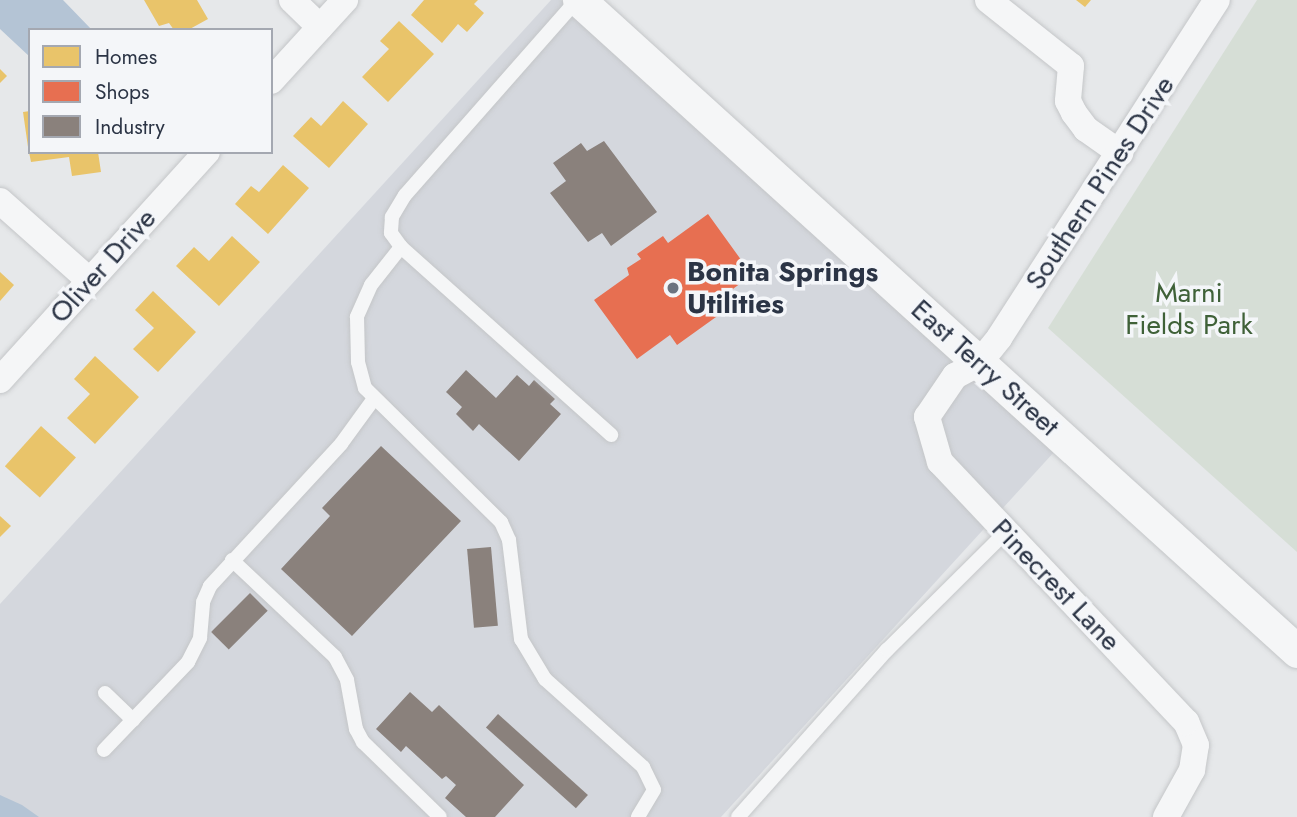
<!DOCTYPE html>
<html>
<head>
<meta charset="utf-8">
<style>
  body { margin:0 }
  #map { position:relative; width:1297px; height:817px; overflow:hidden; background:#e6e8ea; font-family:Jost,sans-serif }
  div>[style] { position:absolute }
  .built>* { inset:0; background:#d4d7dd }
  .green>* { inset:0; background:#d6ded6 }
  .water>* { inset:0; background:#b4c4d5 }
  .homes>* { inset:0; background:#e9c46a; transform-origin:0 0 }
  .shops>* { inset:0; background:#e76f51 }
  .industry>* { inset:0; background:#8a817c; transform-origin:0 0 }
  .roads { filter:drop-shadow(0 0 2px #c4c6c8) drop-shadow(0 0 2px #c4c6c8) }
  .service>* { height:14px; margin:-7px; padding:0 7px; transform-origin:7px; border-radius:7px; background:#f5f6f7 }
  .minor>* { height:26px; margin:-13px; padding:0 13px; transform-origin:13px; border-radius:13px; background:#f5f6f7 }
  .tertiary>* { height:33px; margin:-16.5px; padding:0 16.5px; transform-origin:16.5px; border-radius:16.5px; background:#f5f6f7 }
  .dots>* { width:19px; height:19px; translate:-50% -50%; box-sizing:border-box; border:4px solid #f4f6f9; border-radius:50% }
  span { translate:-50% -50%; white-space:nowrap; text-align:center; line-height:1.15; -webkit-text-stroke:7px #f4f6f9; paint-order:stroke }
  .street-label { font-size:28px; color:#2b3445 }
  .poi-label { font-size:28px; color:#2b3445; font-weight:700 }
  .left { translate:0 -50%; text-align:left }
  .park-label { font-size:28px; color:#3f6138 }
  .legend { position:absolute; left:28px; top:28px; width:245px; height:126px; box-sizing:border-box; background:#f4f6f9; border:2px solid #a4a8b1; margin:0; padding:9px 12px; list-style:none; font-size:21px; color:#2b3445 }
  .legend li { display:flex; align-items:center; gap:14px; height:35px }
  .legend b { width:35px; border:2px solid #a4a8b1 }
</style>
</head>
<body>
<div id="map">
  <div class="built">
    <i style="clip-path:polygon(551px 0,561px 0,1055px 451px,721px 817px,0 817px,0 604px)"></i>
  </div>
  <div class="green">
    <i style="clip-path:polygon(1257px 0,1297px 0,1297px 552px,1048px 328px)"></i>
  </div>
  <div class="water">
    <i style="clip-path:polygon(0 0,63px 0,92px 30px,30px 30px,30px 57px,0 29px)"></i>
    <i style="clip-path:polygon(0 795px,22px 805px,39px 817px,0 817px)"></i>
  </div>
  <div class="homes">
    <i style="clip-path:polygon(144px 0,197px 0,208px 19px,188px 30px,174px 30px,169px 23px,159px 26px)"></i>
    <i style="clip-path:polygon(424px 0,478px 0,474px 4px,484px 13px,467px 32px,458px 24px,442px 43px,411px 15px)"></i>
    <i style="clip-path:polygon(1076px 0,1091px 0,1085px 7px)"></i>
    <i style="clip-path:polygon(399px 21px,434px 54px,388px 102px,362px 77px,389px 49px,380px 41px)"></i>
    <i style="clip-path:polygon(0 69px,7px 76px,0 83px)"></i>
    <i style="clip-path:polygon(343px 101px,368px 124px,329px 168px,293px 136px,311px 117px,321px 126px)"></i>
    <i style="clip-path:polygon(30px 111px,30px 147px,28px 147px,23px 112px)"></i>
    <i style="clip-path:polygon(29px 152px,98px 152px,101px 172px,72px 176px,69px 157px,31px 162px)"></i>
    <i style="clip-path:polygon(283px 165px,309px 188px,268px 234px,235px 204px,251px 186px,259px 192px)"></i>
    <i style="clip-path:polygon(232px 236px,260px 262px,219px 306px,176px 266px,194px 247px,209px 261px)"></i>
    <i style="clip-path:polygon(0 272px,14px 285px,0 301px)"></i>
    <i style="clip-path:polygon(153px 291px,196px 332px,158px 372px,133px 349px,154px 328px,135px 310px)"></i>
    <i style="clip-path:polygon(95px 356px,139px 397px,95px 444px,67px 418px,90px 394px,74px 379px)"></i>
    <i style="left:41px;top:426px;width:47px;height:54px;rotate:42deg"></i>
    <i style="clip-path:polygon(0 516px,11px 526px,0 537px)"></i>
  </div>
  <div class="shops">
    <i style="clip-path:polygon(708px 214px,752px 275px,715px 302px,723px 312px,677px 345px,670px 335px,637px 359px,594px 300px,629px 275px,627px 268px,641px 259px,637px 254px,663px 236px,668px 243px)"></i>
  </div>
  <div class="industry">
    <i style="clip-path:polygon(604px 141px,657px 212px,611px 246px,602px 233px,588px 242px,550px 193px,566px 181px,553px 163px,581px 143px,587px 151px)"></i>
    <i style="clip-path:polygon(466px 370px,496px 398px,517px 375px,529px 386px,534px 380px,555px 399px,550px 404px,561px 414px,519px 461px,479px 424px,473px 431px,456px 414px,462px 407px,446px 392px)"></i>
    <i style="clip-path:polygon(381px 446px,461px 521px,352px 636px,281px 569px,330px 516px,322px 508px)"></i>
    <i style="left:491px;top:547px;width:79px;height:24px;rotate:85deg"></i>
    <i style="left:250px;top:593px;width:25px;height:55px;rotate:45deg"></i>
    <i style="clip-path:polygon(410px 692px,432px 712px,439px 705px,524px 785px,495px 817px,466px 817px,445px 798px,456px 785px,446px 776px,442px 779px,406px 746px,401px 752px,376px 729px)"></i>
    <i style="left:498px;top:714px;width:121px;height:18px;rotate:42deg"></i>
  </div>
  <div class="roads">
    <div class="service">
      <i style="left:577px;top:0;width:260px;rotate:131.4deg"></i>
      <i style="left:405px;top:195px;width:26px;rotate:121deg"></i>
      <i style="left:392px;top:217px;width:16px;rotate:94deg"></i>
      <i style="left:391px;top:233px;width:17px;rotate:54deg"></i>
      <i style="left:401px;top:247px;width:282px;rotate:41.8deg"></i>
      <i style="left:401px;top:247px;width:48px;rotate:128.3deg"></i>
      <i style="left:371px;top:285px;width:35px;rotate:114deg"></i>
      <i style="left:357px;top:317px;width:45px;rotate:88.7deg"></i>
      <i style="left:358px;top:362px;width:27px;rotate:75deg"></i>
      <i style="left:365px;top:388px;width:191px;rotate:44.6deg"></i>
      <i style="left:501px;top:522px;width:20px;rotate:66deg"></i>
      <i style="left:509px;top:540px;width:100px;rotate:83.1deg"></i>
      <i style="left:521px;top:639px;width:47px;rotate:59deg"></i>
      <i style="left:545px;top:679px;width:132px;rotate:41.9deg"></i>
      <i style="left:643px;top:767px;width:25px;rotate:64deg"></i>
      <i style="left:654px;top:790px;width:31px;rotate:121deg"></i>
      <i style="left:232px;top:560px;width:141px;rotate:43.3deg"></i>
      <i style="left:335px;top:657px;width:26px;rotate:62deg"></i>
      <i style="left:347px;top:680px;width:50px;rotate:79.6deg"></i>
      <i style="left:356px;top:729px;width:15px;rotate:62deg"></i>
      <i style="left:363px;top:742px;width:107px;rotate:44.2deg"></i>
      <i style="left:105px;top:693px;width:39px;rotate:44deg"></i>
      <i style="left:104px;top:750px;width:122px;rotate:-46.3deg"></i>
      <i style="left:188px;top:662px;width:27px;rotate:-63deg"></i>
      <i style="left:200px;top:638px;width:36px;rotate:-85deg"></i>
      <i style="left:203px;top:602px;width:17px;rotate:-66deg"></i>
      <i style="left:210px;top:586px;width:193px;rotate:-47.3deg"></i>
      <i style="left:341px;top:444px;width:54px;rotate:-54deg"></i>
      <i style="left:738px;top:817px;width:224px;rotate:-48.3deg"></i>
      <i style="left:887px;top:650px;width:166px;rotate:-44.8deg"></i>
    </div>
    <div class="minor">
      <i style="left:292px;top:0;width:39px;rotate:44deg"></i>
      <i style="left:988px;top:0;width:106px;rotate:38.5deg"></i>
      <i style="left:1071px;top:66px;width:35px;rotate:95deg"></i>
      <i style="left:1068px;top:101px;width:13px;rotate:63deg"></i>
      <i style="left:1074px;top:113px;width:20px;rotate:53deg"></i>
      <i style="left:1086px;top:129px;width:42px;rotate:35.2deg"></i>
      <i style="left:271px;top:81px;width:110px;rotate:-47.6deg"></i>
      <i style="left:0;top:201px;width:120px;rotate:41.6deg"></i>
      <i style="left:0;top:380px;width:308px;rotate:-47.8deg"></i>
      <i style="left:1166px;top:817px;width:54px;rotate:-61deg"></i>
      <i style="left:1192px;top:770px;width:25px;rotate:-81deg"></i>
      <i style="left:1196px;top:745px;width:25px;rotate:-113deg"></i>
      <i style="left:1186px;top:722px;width:358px;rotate:-133.4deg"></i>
      <i style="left:940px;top:462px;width:47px;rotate:-106.1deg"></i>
      <i style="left:927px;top:417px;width:50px;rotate:-55.7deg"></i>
      <i style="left:955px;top:376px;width:27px;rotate:-28deg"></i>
      <i style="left:979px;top:363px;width:32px;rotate:-51deg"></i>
      <i style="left:999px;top:338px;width:402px;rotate:-57.2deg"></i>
    </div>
    <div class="tertiary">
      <i style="left:579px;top:0;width:969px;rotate:42.2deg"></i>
    </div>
  </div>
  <div class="dots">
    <i style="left:673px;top:288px;background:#6c737f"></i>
  </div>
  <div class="street-label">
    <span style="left:1100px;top:183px;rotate:-57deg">Southern Pines Drive</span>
    <span style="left:103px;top:266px;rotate:-48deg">Oliver Drive</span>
    <span style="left:985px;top:368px;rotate:42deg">East Terry Street</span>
    <span style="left:1056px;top:585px;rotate:46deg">Pinecrest Lane</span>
  </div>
  <div class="poi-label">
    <span class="left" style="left:687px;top:288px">Bonita Springs<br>Utilities</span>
  </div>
  <div class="park-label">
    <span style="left:1189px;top:309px">Marni<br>Fields Park</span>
  </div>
  <ul class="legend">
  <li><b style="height:19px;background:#e9c46a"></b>Homes</li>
  <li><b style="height:19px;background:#e76f51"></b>Shops</li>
  <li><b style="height:19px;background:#8a817c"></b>Industry</li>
  </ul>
</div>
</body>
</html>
